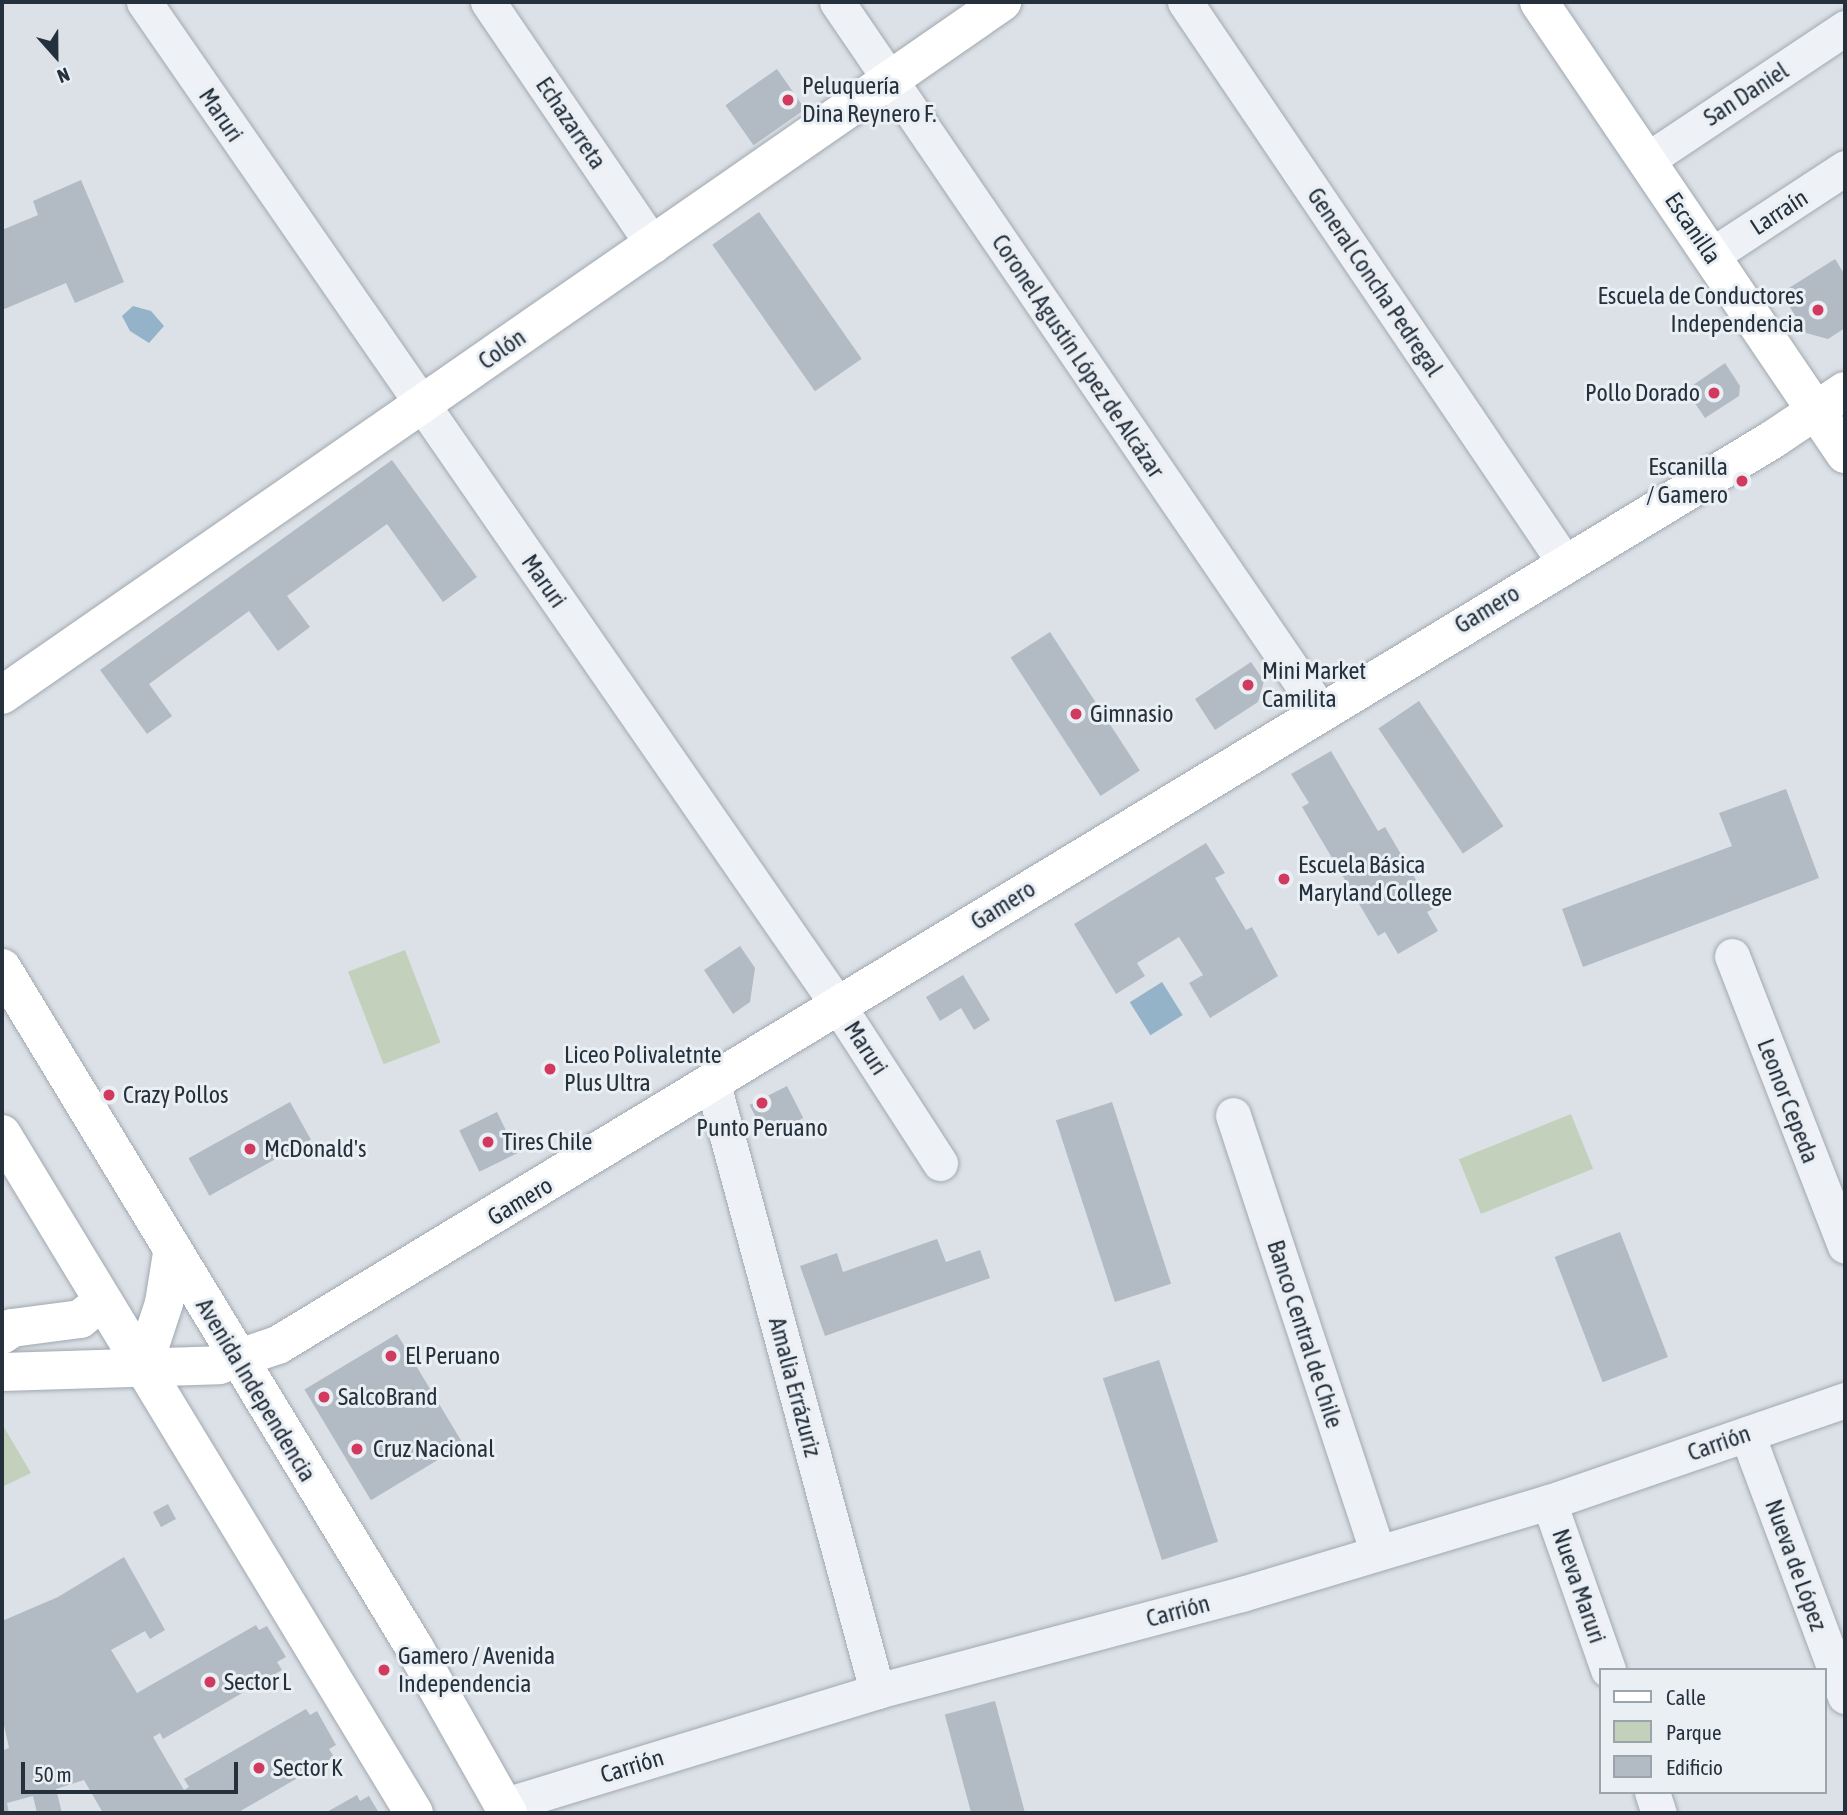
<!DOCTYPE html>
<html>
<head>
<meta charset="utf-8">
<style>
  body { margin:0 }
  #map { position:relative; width:1847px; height:1815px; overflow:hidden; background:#dbe1e6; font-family:"Asap Condensed",sans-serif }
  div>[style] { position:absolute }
  .green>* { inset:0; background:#c3d1bc; transform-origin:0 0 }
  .water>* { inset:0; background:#94b2c8; transform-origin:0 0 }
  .building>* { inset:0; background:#b2bac3; transform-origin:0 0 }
  .roads { filter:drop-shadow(0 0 2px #a1a8b0) drop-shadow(0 0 2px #a1a8b0) }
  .street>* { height:35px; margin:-17.5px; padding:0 17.5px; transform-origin:17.5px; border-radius:17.5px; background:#eef1f5 }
  .secondary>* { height:38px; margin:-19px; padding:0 19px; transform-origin:19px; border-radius:19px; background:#fff }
  .primary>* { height:38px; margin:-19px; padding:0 19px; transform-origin:19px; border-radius:19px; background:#fff }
  .dots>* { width:19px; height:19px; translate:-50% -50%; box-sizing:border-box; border:4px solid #eaeff4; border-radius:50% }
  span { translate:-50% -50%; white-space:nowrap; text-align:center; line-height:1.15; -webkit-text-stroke:6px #eaeff4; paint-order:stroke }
  .poi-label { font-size:24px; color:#25303d }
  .left { translate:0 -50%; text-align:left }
  .right { translate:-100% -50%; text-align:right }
  .street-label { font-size:24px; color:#25303d }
  .frame { position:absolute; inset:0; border:4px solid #25303d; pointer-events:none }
  .legend { position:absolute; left:1599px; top:1668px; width:228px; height:126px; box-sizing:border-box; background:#eaeff4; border:2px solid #9ba3ab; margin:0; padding:9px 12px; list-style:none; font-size:21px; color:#25303d }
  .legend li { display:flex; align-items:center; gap:14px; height:35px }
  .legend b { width:35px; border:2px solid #9ba3ab }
  .north { position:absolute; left:21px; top:21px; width:70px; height:70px; -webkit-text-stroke:5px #eaeff4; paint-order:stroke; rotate:159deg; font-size:19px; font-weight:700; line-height:28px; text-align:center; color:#25303d }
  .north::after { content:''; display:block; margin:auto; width:24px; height:32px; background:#25303d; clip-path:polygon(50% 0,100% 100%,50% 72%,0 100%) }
  .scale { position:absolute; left:21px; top:1762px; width:217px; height:32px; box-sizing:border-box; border:4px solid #25303d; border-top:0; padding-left:9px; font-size:21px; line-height:24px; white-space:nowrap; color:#25303d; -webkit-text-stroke:5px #eaeff4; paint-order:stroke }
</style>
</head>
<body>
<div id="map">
  <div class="green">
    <i style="left:405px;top:950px;width:99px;height:61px;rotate:69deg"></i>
    <i style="left:1571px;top:1114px;width:59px;height:121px;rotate:68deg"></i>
    <i style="clip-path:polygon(2px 1424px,31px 1473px,2px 1487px)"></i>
  </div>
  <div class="water">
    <i style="clip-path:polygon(133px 306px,151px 311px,164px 326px,149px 343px,130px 331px,122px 316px)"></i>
    <i style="left:1162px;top:982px;width:39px;height:38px;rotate:58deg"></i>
  </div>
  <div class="building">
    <i style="left:777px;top:69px;width:49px;height:63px;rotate:55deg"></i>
    <i style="clip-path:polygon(81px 180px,124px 282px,75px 303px,66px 283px,2px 310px,2px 230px,38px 215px,33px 201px)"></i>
    <i style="left:759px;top:212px;width:179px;height:57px;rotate:55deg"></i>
    <i style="clip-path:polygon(1835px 259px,1845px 275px,1845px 328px,1828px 339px,1806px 333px,1781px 293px)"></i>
    <i style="clip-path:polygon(1725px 363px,1740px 386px,1739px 396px,1705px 418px,1686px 390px)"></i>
    <i style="clip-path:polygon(392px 460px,477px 577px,443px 602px,387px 524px,287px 596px,310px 627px,278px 651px,249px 611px,149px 684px,172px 716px,147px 734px,100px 670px)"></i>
    <i style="left:1050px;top:632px;width:165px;height:47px;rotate:57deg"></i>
    <i style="clip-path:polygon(1251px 662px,1264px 681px,1258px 702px,1215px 730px,1195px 699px)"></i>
    <i style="left:1419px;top:701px;width:151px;height:49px;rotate:56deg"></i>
    <i style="clip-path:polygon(1331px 751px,1378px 831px,1385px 827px,1433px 909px,1427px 912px,1438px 931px,1398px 954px,1385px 932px,1378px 936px,1302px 807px,1309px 803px,1291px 774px)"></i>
    <i style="clip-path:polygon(1786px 789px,1819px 878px,1583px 967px,1562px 909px,1732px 846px,1719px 813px)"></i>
    <i style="clip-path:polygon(1206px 843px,1225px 873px,1215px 878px,1246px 930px,1252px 927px,1278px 976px,1210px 1018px,1189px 983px,1203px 975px,1179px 937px,1137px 963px,1145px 976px,1116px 994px,1074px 924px)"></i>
    <i style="clip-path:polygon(740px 946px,755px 968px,750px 1002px,733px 1014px,704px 970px)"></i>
    <i style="clip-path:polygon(963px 975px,990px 1020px,974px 1030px,961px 1008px,940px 1021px,926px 997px)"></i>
    <i style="left:787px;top:1086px;width:36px;height:42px;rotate:63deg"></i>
    <i style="left:290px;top:1102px;width:43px;height:116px;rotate:61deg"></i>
    <i style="left:1112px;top:1102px;width:191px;height:59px;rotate:72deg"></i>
    <i style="left:497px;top:1112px;width:46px;height:42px;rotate:64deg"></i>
    <i style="left:1620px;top:1232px;width:134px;height:70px;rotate:69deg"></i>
    <i style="clip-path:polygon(937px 1239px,946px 1262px,980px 1250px,990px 1278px,825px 1336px,800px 1266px,837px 1253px,843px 1272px)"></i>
    <i style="left:397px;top:1334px;width:129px;height:108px;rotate:59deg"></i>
    <i style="left:1159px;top:1360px;width:191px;height:59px;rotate:72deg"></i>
    <i style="left:168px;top:1504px;width:17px;height:17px;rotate:62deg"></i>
    <i style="clip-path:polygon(124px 1557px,165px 1630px,150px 1639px,145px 1631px,111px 1650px,137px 1693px,256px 1625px,259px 1630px,267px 1626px,286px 1657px,277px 1662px,282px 1670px,163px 1739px,160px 1733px,153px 1737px,184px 1790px,189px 1787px,184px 1779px,306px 1709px,310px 1715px,317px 1711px,336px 1745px,329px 1749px,334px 1757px,237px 1813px,103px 1813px,84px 1780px,56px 1789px,62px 1813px,37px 1813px,33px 1796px,7px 1803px,9px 1813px,2px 1813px,2px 1744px,4px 1750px,9px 1748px,2px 1716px,2px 1621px,58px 1597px)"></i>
    <i style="left:995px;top:1701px;width:116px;height:52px;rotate:75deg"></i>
    <i style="clip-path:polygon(357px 1795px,360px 1801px,369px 1796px,379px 1813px,325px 1813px)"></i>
  </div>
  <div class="roads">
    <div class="street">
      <i style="left:144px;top:2px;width:1222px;rotate:55.33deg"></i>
      <i style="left:839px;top:1007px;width:186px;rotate:57.1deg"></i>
      <i style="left:488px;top:2px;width:294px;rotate:55.8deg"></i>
      <i style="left:837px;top:2px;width:857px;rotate:55.7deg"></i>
      <i style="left:1185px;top:2px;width:678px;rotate:55.89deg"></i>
      <i style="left:1647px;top:160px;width:238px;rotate:-33.7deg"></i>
      <i style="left:1712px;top:255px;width:159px;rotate:-33.2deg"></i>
      <i style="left:1732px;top:956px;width:311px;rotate:68.7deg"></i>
      <i style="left:713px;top:1084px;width:629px;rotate:74.88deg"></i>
      <i style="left:1233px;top:1115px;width:461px;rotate:71.7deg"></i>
      <i style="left:1747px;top:1434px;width:280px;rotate:69.5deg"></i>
      <i style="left:1549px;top:1502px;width:178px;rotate:70.6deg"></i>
      <i style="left:1652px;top:1792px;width:22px;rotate:72deg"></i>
      <i style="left:505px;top:1805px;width:389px;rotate:-17deg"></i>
      <i style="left:877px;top:1691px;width:378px;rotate:-14.9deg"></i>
      <i style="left:1242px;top:1594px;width:320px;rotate:-16.7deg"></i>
      <i style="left:1549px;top:1502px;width:313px;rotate:-19deg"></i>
    </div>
    <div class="secondary">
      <i style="left:1539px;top:2px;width:546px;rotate:55.9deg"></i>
      <i style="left:2px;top:695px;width:1217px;rotate:-34.72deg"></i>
      <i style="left:2px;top:1372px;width:217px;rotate:-1.8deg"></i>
      <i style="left:219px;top:1365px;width:62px;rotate:-18.7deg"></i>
      <i style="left:278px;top:1345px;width:1750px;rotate:-31.21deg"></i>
      <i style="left:1775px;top:438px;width:84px;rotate:-33.9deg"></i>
    </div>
    <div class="primary">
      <i style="left:2px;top:968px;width:794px;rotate:58.75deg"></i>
      <i style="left:414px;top:1647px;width:191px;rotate:60.5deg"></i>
      <i style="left:2px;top:1134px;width:794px;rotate:58.75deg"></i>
      <i style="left:2px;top:1335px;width:12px;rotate:-35deg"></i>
      <i style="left:12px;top:1328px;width:69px;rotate:-7.5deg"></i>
      <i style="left:80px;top:1319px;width:29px;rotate:-38deg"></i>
      <i style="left:143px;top:1367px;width:67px;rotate:-71.8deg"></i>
      <i style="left:164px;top:1303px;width:51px;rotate:-80.9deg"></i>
    </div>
  </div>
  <div class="dots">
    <i style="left:788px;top:100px;background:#d2395f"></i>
    <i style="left:1818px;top:310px;background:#d2395f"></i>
    <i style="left:1714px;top:393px;background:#d2395f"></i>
    <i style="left:1742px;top:481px;background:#d2395f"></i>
    <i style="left:1248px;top:685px;background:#d2395f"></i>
    <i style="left:1076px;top:714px;background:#d2395f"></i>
    <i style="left:1284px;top:879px;background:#d2395f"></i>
    <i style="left:550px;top:1069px;background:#d2395f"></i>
    <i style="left:109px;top:1095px;background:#d2395f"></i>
    <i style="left:762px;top:1103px;background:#d2395f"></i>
    <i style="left:488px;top:1142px;background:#d2395f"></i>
    <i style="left:250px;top:1149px;background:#d2395f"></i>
    <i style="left:391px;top:1356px;background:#d2395f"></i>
    <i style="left:324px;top:1397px;background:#d2395f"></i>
    <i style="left:357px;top:1449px;background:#d2395f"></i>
    <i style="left:384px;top:1670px;background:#d2395f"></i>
    <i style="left:210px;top:1682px;background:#d2395f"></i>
    <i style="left:259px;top:1768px;background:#d2395f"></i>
  </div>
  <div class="poi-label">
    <span class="left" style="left:802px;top:100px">Peluquería<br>Dina Reynero F.</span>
    <span class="right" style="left:1804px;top:310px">Escuela de Conductores<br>Independencia</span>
    <span class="right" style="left:1700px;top:393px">Pollo Dorado</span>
    <span class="right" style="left:1728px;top:481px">Escanilla<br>/ Gamero</span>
    <span class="left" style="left:1262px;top:685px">Mini Market<br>Camilita</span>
    <span class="left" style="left:1090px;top:714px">Gimnasio</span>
    <span class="left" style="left:1298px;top:879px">Escuela Básica<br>Maryland College</span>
    <span class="left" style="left:564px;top:1069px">Liceo Polivaletnte<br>Plus Ultra</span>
    <span class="left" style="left:123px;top:1095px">Crazy Pollos</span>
    <span style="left:762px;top:1128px">Punto Peruano</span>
    <span class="left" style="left:502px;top:1142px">Tires Chile</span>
    <span class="left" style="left:264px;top:1149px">McDonald's</span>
    <span class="left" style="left:405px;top:1356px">El Peruano</span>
    <span class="left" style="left:338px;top:1397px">SalcoBrand</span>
    <span class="left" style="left:373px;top:1449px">Cruz Nacional</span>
    <span class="left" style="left:398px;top:1670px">Gamero / Avenida<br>Independencia</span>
    <span class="left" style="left:224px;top:1682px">Sector L</span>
    <span class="left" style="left:273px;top:1768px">Sector K</span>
  </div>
  <div class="street-label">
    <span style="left:1746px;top:94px;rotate:-33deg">San Daniel</span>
    <span style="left:221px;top:115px;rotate:56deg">Maruri</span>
    <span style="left:571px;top:123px;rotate:56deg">Echazarreta</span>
    <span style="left:1779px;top:212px;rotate:-33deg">Larraín</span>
    <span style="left:1693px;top:228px;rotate:56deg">Escanilla</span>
    <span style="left:1375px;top:282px;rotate:56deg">General Concha Pedregal</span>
    <span style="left:502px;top:349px;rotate:-35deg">Colón</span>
    <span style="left:1078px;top:356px;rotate:56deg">Coronel Agustín López de Alcázar</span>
    <span style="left:544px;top:581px;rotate:55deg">Maruri</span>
    <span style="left:1487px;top:609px;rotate:-31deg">Gamero</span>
    <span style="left:1003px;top:905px;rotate:-32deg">Gamero</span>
    <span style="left:866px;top:1048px;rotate:57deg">Maruri</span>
    <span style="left:1788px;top:1101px;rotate:69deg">Leonor Cepeda</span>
    <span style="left:520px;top:1201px;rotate:-31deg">Gamero</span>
    <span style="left:1305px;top:1334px;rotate:72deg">Banco Central de Chile</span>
    <span style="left:795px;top:1387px;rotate:75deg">Amalia Errázuriz</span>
    <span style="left:256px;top:1390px;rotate:59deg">Avenida Independencia</span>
    <span style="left:1719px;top:1443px;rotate:-19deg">Carrión</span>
    <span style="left:1796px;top:1565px;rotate:70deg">Nueva de López</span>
    <span style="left:1579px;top:1586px;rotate:71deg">Nueva Maruri</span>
    <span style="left:1178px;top:1611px;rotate:-15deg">Carrión</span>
    <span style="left:632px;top:1766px;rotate:-17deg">Carrión</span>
  </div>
  <div class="frame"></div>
  <ul class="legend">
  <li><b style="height:9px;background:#fff"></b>Calle</li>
  <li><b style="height:19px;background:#c3d1bc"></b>Parque</li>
  <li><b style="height:19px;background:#b2bac3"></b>Edificio</li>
  </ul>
  <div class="north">N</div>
  <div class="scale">50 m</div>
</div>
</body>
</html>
